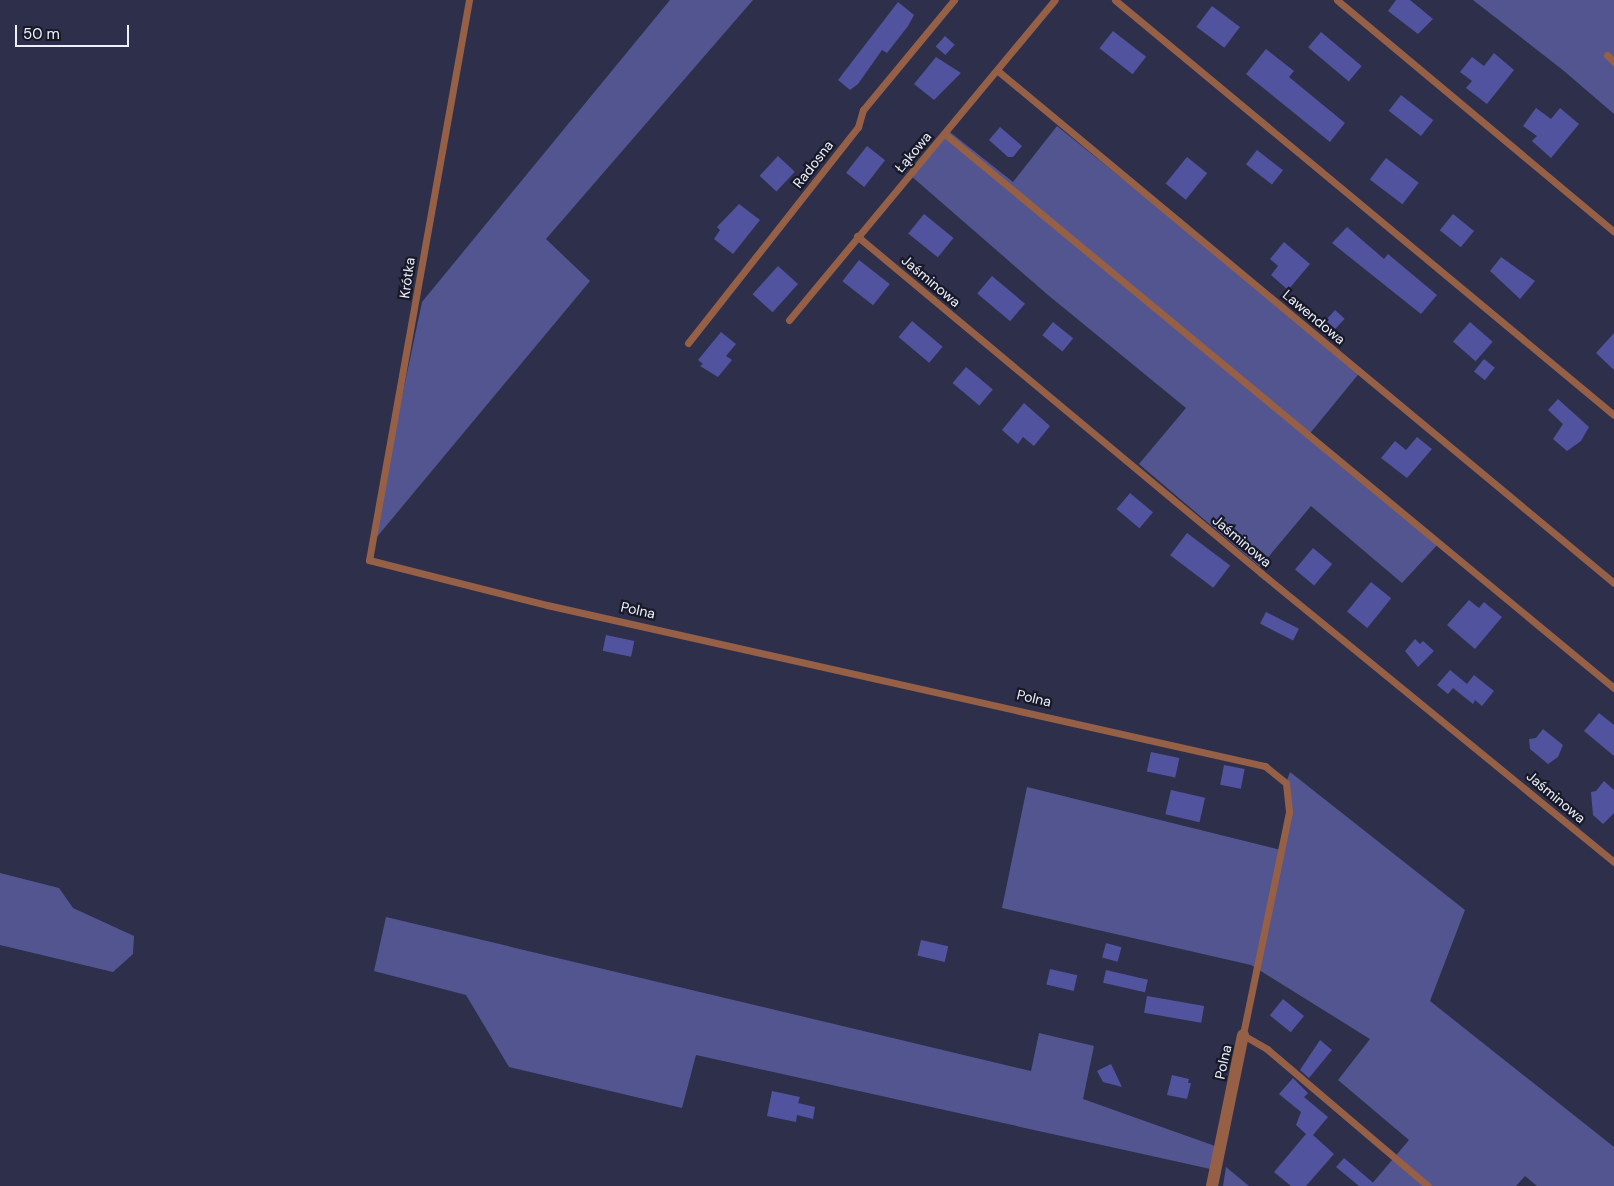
<!DOCTYPE html>
<html>
<head>
<meta charset="utf-8">
<style>
  body { margin:0 }
  #map { position:relative; width:1614px; height:1186px; overflow:hidden; background:#2e2f4b; font-family:"DM Sans",sans-serif }
  div>[style] { position:absolute }
  .green>* { inset:0; background:#535590 }
  .building>* { inset:0; background:#52539e; transform-origin:0 0 }
  .service>* { height:7px; margin:-3.5px; padding:0 3.5px; transform-origin:3.5px; border-radius:3.5px; background:#966047 }
  .minor>* { height:12px; margin:-6px; padding:0 6px; transform-origin:6px; border-radius:6px; background:#966047 }
  span { translate:-50% -50%; white-space:nowrap; text-align:center; line-height:1.15; -webkit-text-stroke:4.5px #181926; paint-order:stroke }
  .street-label { font-size:14px; color:#eef0ff }
  .scale { position:absolute; left:15px; top:25px; width:114px; height:22px; box-sizing:border-box; border:2px solid #eef0ff; border-top:0; padding-left:6px; font-size:15px; line-height:18px; white-space:nowrap; color:#eef0ff; -webkit-text-stroke:4px #181926; paint-order:stroke }
</style>
</head>
<body>
<div id="map">
  <div class="green">
    <i style="clip-path:polygon(670px 0,753px 0,546px 239px,590px 281px,371px 544px,422px 302px)"></i>
    <i style="clip-path:polygon(1473px 0,1614px 0,1614px 114px,1564px 71px)"></i>
    <i style="clip-path:polygon(1057px 126px,1361px 371px,1307px 437px,1439px 543px,1402px 583px,1311px 506px,1260px 567px,1139px 464px,1186px 408px,1048px 295px,910px 175px,950px 132px,1013px 182px)"></i>
    <i style="clip-path:polygon(1290px 772px,1465px 910px,1430px 1001px,1614px 1147px,1614px 1186px,1537px 1186px,1525px 1176px,1516px 1186px,1370px 1186px,1409px 1140px,1338px 1080px,1370px 1039px,1251px 965px,1002px 908px,1027px 787px,1281px 850px,1289px 812px,1286px 783px)"></i>
    <i style="clip-path:polygon(0 873px,59px 888px,73px 908px,134px 936px,133px 954px,113px 972px,0 945px)"></i>
    <i style="clip-path:polygon(386px 917px,1031px 1071px,1039px 1033px,1094px 1046px,1083px 1099px,1215px 1146px,1215px 1170px,696px 1055px,682px 1108px,509px 1067px,466px 995px,374px 971px)"></i>
    <i style="clip-path:polygon(1226px 1167px,1249px 1186px,1223px 1186px)"></i>
  </div>
  <div class="building">
    <i style="clip-path:polygon(1396px 0,1410px 0,1433px 19px,1418px 34px,1388px 11px)"></i>
    <i style="clip-path:polygon(898px 2px,914px 15px,908px 26px,887px 53px,882px 50px,858px 84px,850px 90px,838px 80px)"></i>
    <i style="left:1212px;top:6px;width:35px;height:26px;rotate:37deg"></i>
    <i style="left:1113px;top:31px;width:42px;height:22px;rotate:38deg"></i>
    <i style="left:1321px;top:32px;width:53px;height:20px;rotate:40deg"></i>
    <i style="left:945px;top:36px;width:13px;height:14px;rotate:42deg"></i>
    <i style="clip-path:polygon(1266px 49px,1294px 71px,1289px 77px,1345px 123px,1330px 142px,1246px 74px)"></i>
    <i style="clip-path:polygon(1494px 53px,1514px 70px,1487px 104px,1466px 88px,1472px 81px,1460px 72px,1472px 57px,1484px 66px)"></i>
    <i style="clip-path:polygon(936px 57px,961px 73px,934px 100px,914px 84px)"></i>
    <i style="left:1401px;top:95px;width:41px;height:20px;rotate:38deg"></i>
    <i style="clip-path:polygon(1536px 108px,1551px 119px,1560px 108px,1579px 124px,1551px 158px,1532px 141px,1537px 136px,1523px 126px)"></i>
    <i style="clip-path:polygon(1000px 127px,1022px 146px,1013px 157px,1008px 157px,989px 140px)"></i>
    <i style="left:867px;top:146px;width:23px;height:34px;rotate:38deg"></i>
    <i style="left:1257px;top:150px;width:33px;height:18px;rotate:38deg"></i>
    <i style="left:778px;top:156px;width:23px;height:27px;rotate:43deg"></i>
    <i style="left:1187px;top:157px;width:26px;height:34px;rotate:39deg"></i>
    <i style="left:1386px;top:158px;width:41px;height:27px;rotate:37deg"></i>
    <i style="clip-path:polygon(739px 204px,760px 220px,733px 254px,714px 239px,720px 230px,717px 227px)"></i>
    <i style="left:924px;top:214px;width:38px;height:25px;rotate:39deg"></i>
    <i style="left:1453px;top:214px;width:27px;height:21px;rotate:39deg"></i>
    <i style="clip-path:polygon(1347px 227px,1384px 259px,1388px 254px,1437px 295px,1421px 314px,1332px 243px)"></i>
    <i style="clip-path:polygon(1284px 242px,1310px 264px,1288px 290px,1271px 275px,1278px 266px,1270px 259px)"></i>
    <i style="clip-path:polygon(1501px 257px,1535px 281px,1520px 299px,1490px 271px)"></i>
    <i style="left:859px;top:260px;width:39px;height:27px;rotate:38deg"></i>
    <i style="left:778px;top:266px;width:27px;height:38px;rotate:42deg"></i>
    <i style="left:992px;top:276px;width:43px;height:23px;rotate:40deg"></i>
    <i style="left:1335px;top:310px;width:13px;height:14px;rotate:42deg"></i>
    <i style="left:912px;top:321px;width:40px;height:21px;rotate:40deg"></i>
    <i style="left:1053px;top:322px;width:26px;height:17px;rotate:39deg"></i>
    <i style="left:1470px;top:322px;width:30px;height:26px;rotate:41deg"></i>
    <i style="clip-path:polygon(721px 332px,736px 344px,726px 356px,732px 360px,718px 377px,700px 366px,703px 364px,698px 360px)"></i>
    <i style="clip-path:polygon(1614px 333px,1614px 370px,1596px 353px)"></i>
    <i style="left:1484px;top:359px;width:14px;height:16px;rotate:39deg"></i>
    <i style="left:966px;top:367px;width:35px;height:21px;rotate:40deg"></i>
    <i style="clip-path:polygon(1558px 399px,1589px 427px,1581px 441px,1567px 451px,1553px 439px,1563px 424px,1548px 410px)"></i>
    <i style="clip-path:polygon(1024px 403px,1050px 426px,1034px 446px,1023px 437px,1018px 444px,1002px 430px)"></i>
    <i style="clip-path:polygon(1417px 437px,1432px 449px,1407px 478px,1381px 458px,1395px 441px,1406px 450px)"></i>
    <i style="left:1130px;top:493px;width:30px;height:21px;rotate:40deg"></i>
    <i style="left:1187px;top:533px;width:54px;height:28px;rotate:37deg"></i>
    <i style="left:1313px;top:548px;width:25px;height:28px;rotate:40deg"></i>
    <i style="left:1371px;top:582px;width:26px;height:38px;rotate:39deg"></i>
    <i style="clip-path:polygon(1469px 600px,1479px 608px,1484px 602px,1502px 617px,1475px 649px,1447px 625px)"></i>
    <i style="left:1266px;top:612px;width:37px;height:13px;rotate:27deg"></i>
    <i style="left:606px;top:635px;width:29px;height:16px;rotate:12deg"></i>
    <i style="clip-path:polygon(1415px 639px,1420px 644px,1423px 641px,1434px 651px,1418px 667px,1405px 651px)"></i>
    <i style="clip-path:polygon(1450px 670px,1467px 684px,1474px 675px,1494px 691px,1482px 706px,1475px 700px,1473px 704px,1453px 688px,1448px 694px,1437px 685px)"></i>
    <i style="clip-path:polygon(1599px 713px,1614px 725px,1614px 756px,1584px 731px)"></i>
    <i style="clip-path:polygon(1543px 729px,1563px 745px,1558px 757px,1548px 764px,1530px 749px,1529px 739px,1536px 738px)"></i>
    <i style="left:1151px;top:752px;width:29px;height:20px;rotate:12deg"></i>
    <i style="left:1224px;top:765px;width:21px;height:20px;rotate:11deg"></i>
    <i style="clip-path:polygon(1604px 781px,1614px 790px,1614px 813px,1603px 824px,1593px 815px,1591px 792px,1596px 791px)"></i>
    <i style="left:1171px;top:790px;width:35px;height:25px;rotate:13deg"></i>
    <i style="left:921px;top:940px;width:28px;height:16px;rotate:13deg"></i>
    <i style="left:1106px;top:943px;width:16px;height:15px;rotate:15deg"></i>
    <i style="left:1050px;top:969px;width:28px;height:16px;rotate:13deg"></i>
    <i style="left:1106px;top:970px;width:43px;height:13px;rotate:13deg"></i>
    <i style="left:1147px;top:996px;width:58px;height:17px;rotate:10deg"></i>
    <i style="left:1283px;top:999px;width:27px;height:21px;rotate:39deg"></i>
    <i style="clip-path:polygon(1320px 1040px,1332px 1050px,1309px 1078px,1300px 1070px)"></i>
    <i style="clip-path:polygon(1111px 1064px,1122px 1087px,1103px 1082px,1097px 1071px)"></i>
    <i style="clip-path:polygon(1172px 1075px,1189px 1079px,1188px 1083px,1191px 1083px,1187px 1099px,1167px 1095px)"></i>
    <i style="clip-path:polygon(1293px 1078px,1308px 1093px,1304px 1097px,1328px 1117px,1313px 1135px,1334px 1154px,1306px 1186px,1291px 1186px,1274px 1172px,1306px 1134px,1296px 1125px,1301px 1112px,1279px 1094px)"></i>
    <i style="clip-path:polygon(772px 1091px,800px 1097px,798px 1103px,815px 1107px,813px 1119px,797px 1115px,796px 1122px,767px 1116px)"></i>
    <i style="clip-path:polygon(1344px 1158px,1377px 1186px,1359px 1186px,1336px 1167px)"></i>
  </div>
  <div class="service">
    <i style="left:469px;top:0;width:569px;rotate:100.12deg"></i>
    <i style="left:369px;top:560px;width:184px;rotate:14.2deg"></i>
    <i style="left:547px;top:605px;width:736px;rotate:12.64deg"></i>
    <i style="left:1265px;top:766px;width:27px;rotate:39deg"></i>
    <i style="left:1286px;top:783px;width:29px;rotate:84deg"></i>
    <i style="left:1289px;top:812px;width:228px;rotate:101.7deg"></i>
    <i style="left:1243px;top:1035px;width:28px;rotate:30deg"></i>
    <i style="left:1267px;top:1049px;width:211px;rotate:40.4deg"></i>
    <i style="left:1115px;top:0;width:649px;rotate:39.75deg"></i>
    <i style="left:1337px;top:0;width:361px;rotate:39.9deg"></i>
    <i style="left:1607px;top:55px;width:10px;rotate:45deg"></i>
    <i style="left:998px;top:71px;width:801px;rotate:39.73deg"></i>
    <i style="left:945px;top:134px;width:869px;rotate:39.63deg"></i>
    <i style="left:857px;top:236px;width:526px;rotate:39.83deg"></i>
    <i style="left:1261px;top:573px;width:456px;rotate:39.3deg"></i>
    <i style="left:789px;top:320px;width:416px;rotate:-50.3deg"></i>
    <i style="left:688px;top:343px;width:275px;rotate:-51.8deg"></i>
    <i style="left:858px;top:127px;width:18px;rotate:-74deg"></i>
    <i style="left:863px;top:110px;width:143px;rotate:-50.4deg"></i>
  </div>
  <div class="minor">
    <i style="left:1212px;top:1186px;width:154px;rotate:-78.4deg"></i>
  </div>
  <div class="street-label">
    <span style="left:913px;top:152px;rotate:-50deg">Łąkowa</span>
    <span style="left:813px;top:164px;rotate:-52deg">Radosna</span>
    <span style="left:407px;top:278px;rotate:-82deg">Krótka</span>
    <span style="left:931px;top:281px;rotate:40deg">Jaśminowa</span>
    <span style="left:1314px;top:317px;rotate:40deg">Lawendowa</span>
    <span style="left:1242px;top:541px;rotate:40deg">Jaśminowa</span>
    <span style="left:638px;top:610px;rotate:12deg">Polna</span>
    <span style="left:1034px;top:698px;rotate:13deg">Polna</span>
    <span style="left:1556px;top:797px;rotate:40deg">Jaśminowa</span>
    <span style="left:1223px;top:1062px;rotate:-78deg">Polna</span>
  </div>
  <div class="scale">50 m</div>
</div>
</body>
</html>
